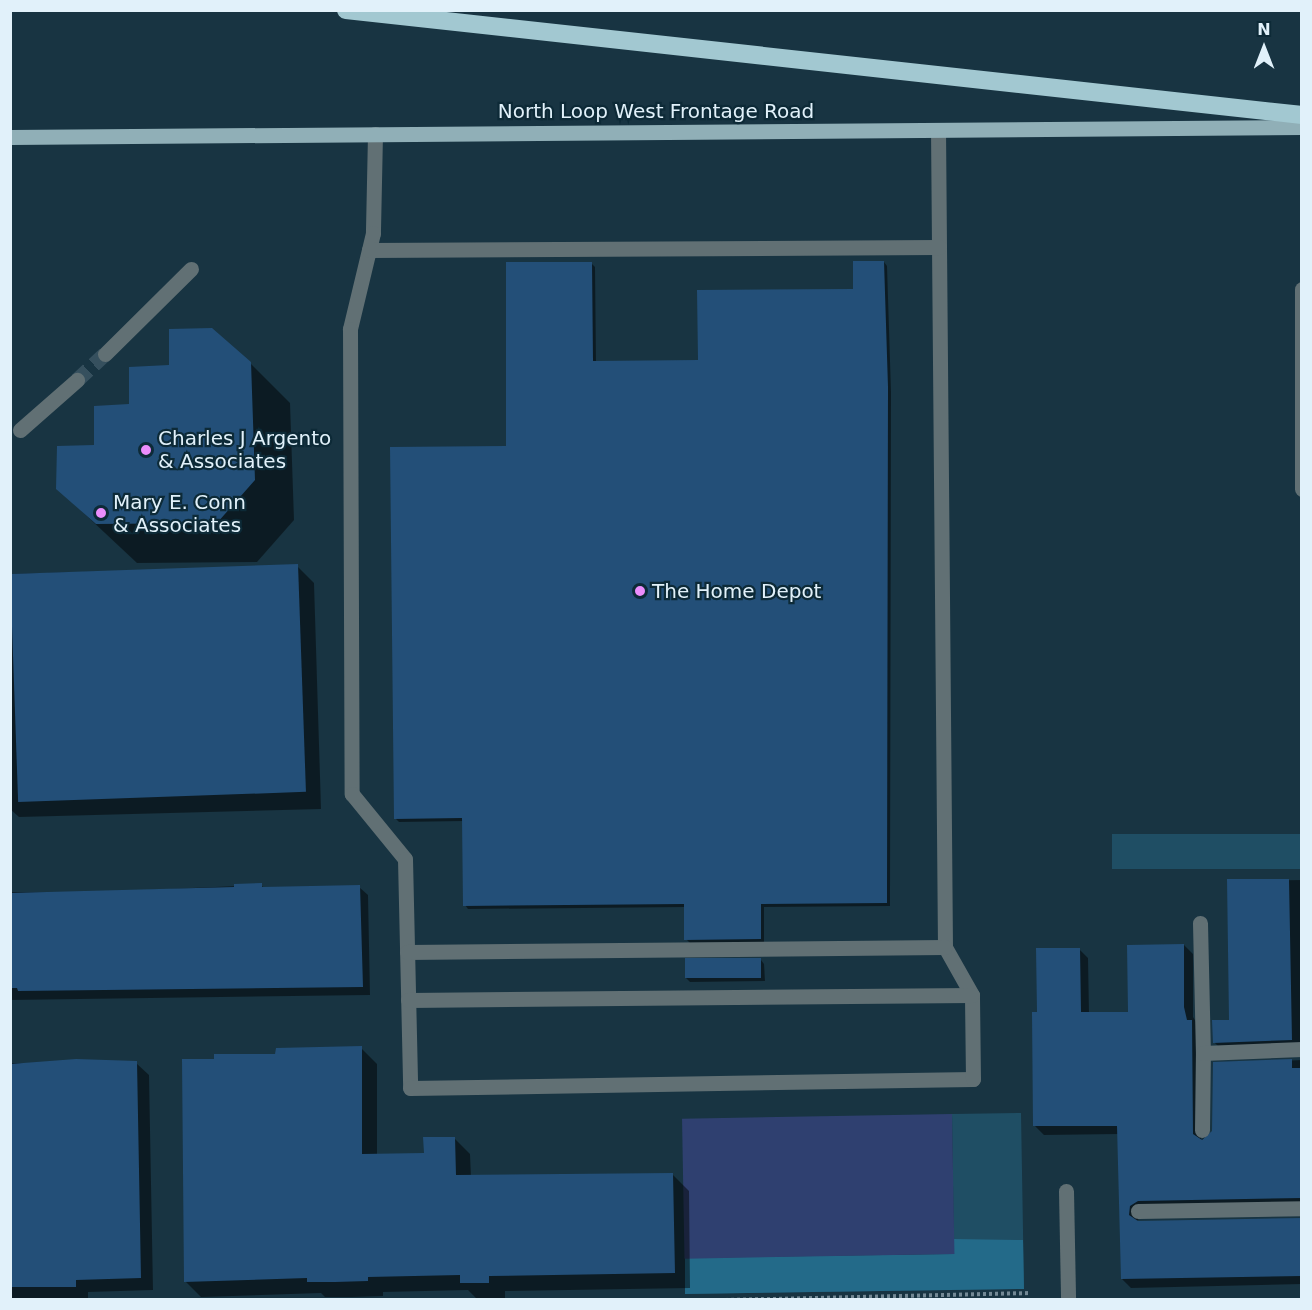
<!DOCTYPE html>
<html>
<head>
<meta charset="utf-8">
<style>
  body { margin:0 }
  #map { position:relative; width:1312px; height:1310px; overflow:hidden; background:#183442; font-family:"DejaVu Sans",sans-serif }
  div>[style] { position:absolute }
  .green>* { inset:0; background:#1f4e64; transform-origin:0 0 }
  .forest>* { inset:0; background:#236a89 }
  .water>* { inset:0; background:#2f4070; transform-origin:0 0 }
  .shadow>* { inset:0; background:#0007 }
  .building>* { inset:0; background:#234f78; transform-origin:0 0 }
  .minor-tunnel>* { height:15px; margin-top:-7.5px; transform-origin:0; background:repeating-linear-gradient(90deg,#36505e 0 15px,transparent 0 23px) }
  .path>* { height:4px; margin-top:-2px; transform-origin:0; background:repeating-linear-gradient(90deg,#738995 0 3px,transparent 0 6px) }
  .minor>* { height:15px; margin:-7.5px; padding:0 7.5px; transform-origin:7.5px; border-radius:7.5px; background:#617074 }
  .major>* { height:15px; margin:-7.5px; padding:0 7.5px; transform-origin:7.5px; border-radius:7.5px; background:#90afb7 }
  .highway>* { height:18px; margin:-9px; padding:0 9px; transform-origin:9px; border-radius:9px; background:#a2c8d1 }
  .dots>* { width:16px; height:16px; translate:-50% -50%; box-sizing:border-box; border:3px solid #0d2a37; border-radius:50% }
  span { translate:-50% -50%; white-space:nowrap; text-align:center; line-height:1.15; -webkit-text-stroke:4.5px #0d2a37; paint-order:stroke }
  .street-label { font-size:20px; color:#e1f1fa }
  .poi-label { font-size:20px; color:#e1f1fa }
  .left { translate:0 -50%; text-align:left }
  .frame { position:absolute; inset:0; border:12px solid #e1f1fa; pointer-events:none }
  .north { position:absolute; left:1234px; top:18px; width:60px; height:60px; -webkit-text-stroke:4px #0d2a37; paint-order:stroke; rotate:0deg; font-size:16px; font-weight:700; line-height:24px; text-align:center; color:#e1f1fa }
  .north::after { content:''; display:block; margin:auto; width:21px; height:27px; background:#e1f1fa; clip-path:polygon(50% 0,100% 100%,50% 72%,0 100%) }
</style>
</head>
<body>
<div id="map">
  <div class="green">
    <i style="left:1301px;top:834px;width:35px;height:189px;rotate:90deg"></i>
    <i style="clip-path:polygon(1021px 1113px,1024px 1289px,685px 1294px,685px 1258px,954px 1254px,952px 1114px)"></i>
  </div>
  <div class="forest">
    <i style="clip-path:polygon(954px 1239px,1023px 1240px,1024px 1289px,685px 1294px,685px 1258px,954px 1254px)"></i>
  </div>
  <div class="water">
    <i style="left:952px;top:1114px;width:140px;height:270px;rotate:89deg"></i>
  </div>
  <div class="shadow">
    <i style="clip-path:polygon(884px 262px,887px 266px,891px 392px,890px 906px,764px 907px,764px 942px,690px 943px,686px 939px,685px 907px,468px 909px,465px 905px,464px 821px,399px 822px,395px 818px,507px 447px,591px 263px,595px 267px,596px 363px,699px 362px,854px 290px)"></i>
    <i style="clip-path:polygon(250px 363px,290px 403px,294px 520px,257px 562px,137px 563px,58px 489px,171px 366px)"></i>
    <i style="clip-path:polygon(297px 566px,314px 583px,321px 809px,19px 817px,10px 809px,10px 574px)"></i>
    <i style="clip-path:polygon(1302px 880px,1302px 1048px,1223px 1051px,1214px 1042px,1231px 1021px,1229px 881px)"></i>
    <i style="clip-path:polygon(261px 885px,265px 889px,359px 887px,368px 895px,370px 995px,10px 1000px,10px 892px,77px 893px)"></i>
    <i style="clip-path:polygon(1184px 945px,1193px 954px,1193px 1017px,1201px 1030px,1201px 1140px,1213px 1131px,1214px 1064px,1302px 1060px,1302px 1207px,1147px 1210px,1136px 1222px,1302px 1219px,1302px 1284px,1131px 1288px,1122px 1279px,1119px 1134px,1044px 1135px,1035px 1126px,1038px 1014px,1079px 949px,1088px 958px,1089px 1013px,1130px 1013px)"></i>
    <i style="clip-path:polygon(761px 960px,764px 964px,765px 981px,690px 982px,686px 978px)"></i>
    <i style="clip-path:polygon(361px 1048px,377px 1064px,377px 1156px,425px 1155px,454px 1138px,470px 1154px,471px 1177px,673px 1175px,689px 1191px,690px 1288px,505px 1291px,505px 1298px,477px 1299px,468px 1290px,383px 1292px,383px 1296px,352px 1297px,325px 1297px,321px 1293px,201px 1297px,185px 1281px,277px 1056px)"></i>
    <i style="clip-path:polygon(10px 1063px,136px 1063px,149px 1075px,153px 1290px,88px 1292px,88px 1299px,10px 1300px)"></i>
  </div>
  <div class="building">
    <i style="clip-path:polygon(853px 261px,884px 261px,888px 387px,887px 903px,761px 904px,761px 939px,684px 940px,684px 904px,463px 906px,462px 818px,394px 819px,390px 447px,506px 446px,506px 262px,592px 262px,593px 361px,698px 360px,697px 290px,853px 289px)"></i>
    <i style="clip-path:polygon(212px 328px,251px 362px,255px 480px,217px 523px,96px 524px,56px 489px,57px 446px,94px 445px,94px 406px,129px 404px,129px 367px,169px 365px,169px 329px)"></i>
    <i style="left:298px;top:564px;width:228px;height:288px;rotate:88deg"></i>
    <i style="clip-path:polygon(1227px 879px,1289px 879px,1292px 1040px,1213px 1043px,1212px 1020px,1229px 1020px)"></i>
    <i style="clip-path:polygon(262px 883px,262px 887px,360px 885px,363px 987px,18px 991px,17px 988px,10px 988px,10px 893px,234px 887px,234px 884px)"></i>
    <i style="clip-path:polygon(1184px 944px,1184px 1007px,1187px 1020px,1192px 1020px,1193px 1134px,1202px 1140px,1212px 1131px,1213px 1062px,1292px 1059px,1292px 1068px,1302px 1068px,1302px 1198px,1138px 1201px,1130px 1206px,1129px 1215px,1138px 1221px,1302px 1218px,1302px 1276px,1121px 1279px,1117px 1126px,1033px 1126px,1032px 1012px,1037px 1012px,1036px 948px,1080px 948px,1081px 1012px,1128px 1012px,1127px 945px)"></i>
    <i style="left:761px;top:958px;width:20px;height:76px;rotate:90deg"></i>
    <i style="clip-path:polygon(362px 1046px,362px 1154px,424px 1153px,423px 1137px,455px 1137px,456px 1175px,673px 1173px,675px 1273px,489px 1276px,489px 1283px,460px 1283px,460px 1275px,368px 1277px,368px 1281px,335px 1282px,307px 1282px,307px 1278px,184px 1282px,182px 1059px,214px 1059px,214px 1054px,275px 1054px,276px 1048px)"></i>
    <i style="clip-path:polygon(76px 1059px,137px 1061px,141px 1278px,76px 1280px,76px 1287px,10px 1287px,10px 1064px)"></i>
  </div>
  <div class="minor-tunnel">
    <i style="left:77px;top:380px;width:38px;rotate:-43deg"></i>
  </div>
  <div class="path">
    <i style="left:725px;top:1300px;width:305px;rotate:-1.3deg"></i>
  </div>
  <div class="minor">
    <i style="left:375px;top:134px;width:99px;rotate:91.2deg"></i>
    <i style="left:373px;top:233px;width:99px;rotate:103.5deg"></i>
    <i style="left:350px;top:329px;width:465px;rotate:89.8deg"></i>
    <i style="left:352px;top:794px;width:84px;rotate:50.8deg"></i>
    <i style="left:405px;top:859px;width:229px;rotate:88.7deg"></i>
    <i style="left:410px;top:1088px;width:563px;rotate:-0.92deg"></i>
    <i style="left:973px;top:1079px;width:84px;rotate:-90.7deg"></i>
    <i style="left:972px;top:995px;width:55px;rotate:-119.4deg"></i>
    <i style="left:945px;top:947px;width:817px;rotate:-90.49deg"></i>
    <i style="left:369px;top:250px;width:570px;rotate:-0.3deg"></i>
    <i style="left:1302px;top:289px;width:200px;rotate:90deg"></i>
    <i style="left:105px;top:354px;width:121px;rotate:-44.7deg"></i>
    <i style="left:20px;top:430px;width:76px;rotate:-41.3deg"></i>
    <i style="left:1200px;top:923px;width:130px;rotate:88.7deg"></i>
    <i style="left:407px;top:952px;width:538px;rotate:-0.53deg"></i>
    <i style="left:408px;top:1000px;width:564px;rotate:-0.51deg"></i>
    <i style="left:1202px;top:1130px;width:77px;rotate:-89.3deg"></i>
    <i style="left:1203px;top:1053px;width:99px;rotate:-2.3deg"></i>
    <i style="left:1066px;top:1191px;width:109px;rotate:88.9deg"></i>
    <i style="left:1138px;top:1211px;width:164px;rotate:-1deg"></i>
  </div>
  <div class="major">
    <i style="left:10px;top:137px;width:1292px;rotate:-0.44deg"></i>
  </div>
  <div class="highway">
    <i style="left:346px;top:10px;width:962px;rotate:6.27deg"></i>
  </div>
  <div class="dots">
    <i style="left:146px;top:450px;background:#eb8dfc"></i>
    <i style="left:101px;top:513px;background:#eb8dfc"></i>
    <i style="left:640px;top:591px;background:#eb8dfc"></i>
  </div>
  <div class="street-label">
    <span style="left:656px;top:111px">North Loop West Frontage Road</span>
  </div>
  <div class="poi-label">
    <span class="left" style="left:158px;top:450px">Charles J Argento<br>&amp; Associates</span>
    <span class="left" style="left:113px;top:514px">Mary E. Conn<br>&amp; Associates</span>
    <span class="left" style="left:652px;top:591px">The Home Depot</span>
  </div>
  <div class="frame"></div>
  <div class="north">N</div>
</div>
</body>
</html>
